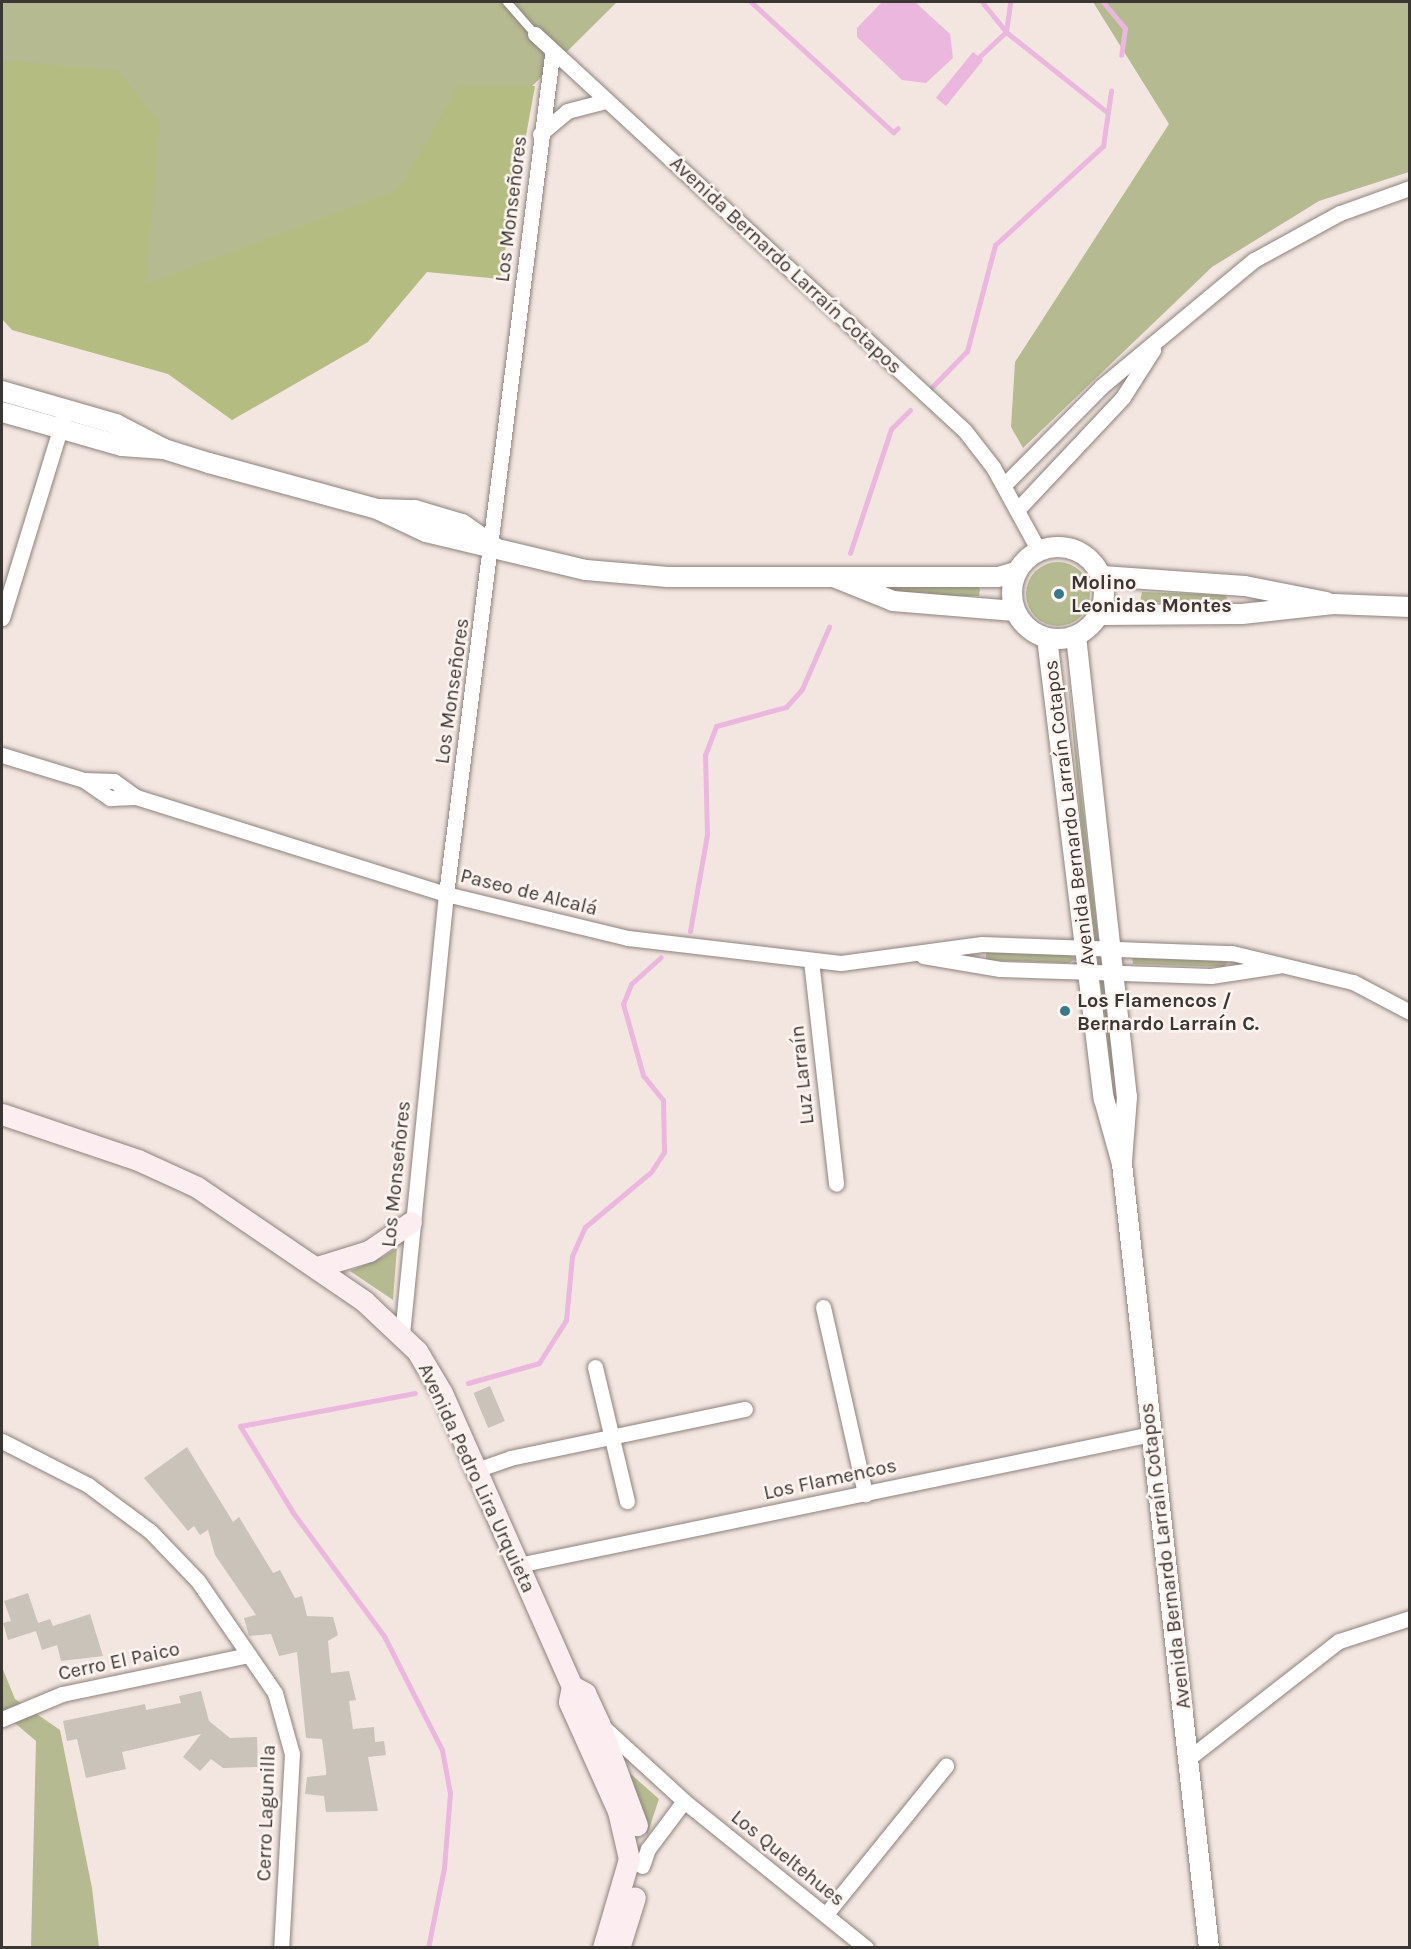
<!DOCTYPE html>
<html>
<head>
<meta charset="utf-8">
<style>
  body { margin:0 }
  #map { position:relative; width:1411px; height:1949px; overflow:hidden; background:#f3e6e1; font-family:Karla,sans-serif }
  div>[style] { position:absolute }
  .green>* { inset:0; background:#b5ba91 }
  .round { border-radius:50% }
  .forest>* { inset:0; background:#b5bc81 }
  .water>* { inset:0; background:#ebb7de; transform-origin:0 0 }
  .stream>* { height:5px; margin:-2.5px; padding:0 2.5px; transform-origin:2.5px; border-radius:2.5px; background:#ebb7de }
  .building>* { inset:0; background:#c9c3b9; transform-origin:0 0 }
  .roads { filter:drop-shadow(0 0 2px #8d827d) drop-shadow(0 0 2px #8d827d) }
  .service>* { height:8px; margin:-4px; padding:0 4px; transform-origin:4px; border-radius:4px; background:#fff }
  .minor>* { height:15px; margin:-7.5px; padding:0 7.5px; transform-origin:7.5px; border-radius:7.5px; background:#fff }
  .tertiary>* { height:20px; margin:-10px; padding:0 10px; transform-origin:10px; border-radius:10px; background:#fff }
  .tertiary>.ring { margin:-10px; padding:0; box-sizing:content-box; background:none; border:20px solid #fff; border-radius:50% }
  .secondary>* { height:21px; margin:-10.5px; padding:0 10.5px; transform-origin:10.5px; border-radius:10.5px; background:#fceef0 }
  .dots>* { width:16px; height:16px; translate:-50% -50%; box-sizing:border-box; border:3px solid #fef4f0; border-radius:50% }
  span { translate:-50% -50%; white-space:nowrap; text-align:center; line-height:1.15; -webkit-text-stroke:5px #fef4f0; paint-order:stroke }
  .street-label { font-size:20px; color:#3a3634 }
  .poi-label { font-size:20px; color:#3a3634; font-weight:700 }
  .left { translate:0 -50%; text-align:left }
  .frame { position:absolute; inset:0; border:3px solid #3a3634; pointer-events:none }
</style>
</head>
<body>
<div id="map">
  <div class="green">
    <i style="clip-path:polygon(2px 2px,617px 2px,404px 213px,216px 343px,2px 247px)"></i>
    <i style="clip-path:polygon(1093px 2px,1409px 2px,1409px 172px,1319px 201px,1212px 267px,1023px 448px,1011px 427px,1015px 362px,1169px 124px)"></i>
    <i class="round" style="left:1026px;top:562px;width:64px;height:64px"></i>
    <i style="clip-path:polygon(904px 582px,976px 585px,980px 589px,979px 596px,910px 596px,881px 587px)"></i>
    <i style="clip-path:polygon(1142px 592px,1225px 595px,1229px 602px,1140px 602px)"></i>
    <i style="clip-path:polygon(1067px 672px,1114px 1071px,1112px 1073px,1084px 853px)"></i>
    <i style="clip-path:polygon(986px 952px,1070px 955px,1075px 959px,1069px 963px,986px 960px)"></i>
    <i style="clip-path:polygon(1132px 957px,1224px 959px,1227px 963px,1224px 967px,1133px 964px)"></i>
    <i style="clip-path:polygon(397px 1248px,393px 1300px,350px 1271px,383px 1257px)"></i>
    <i style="clip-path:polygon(2px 1667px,15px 1699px,60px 1730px,92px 1888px,99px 1947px,31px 1947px,36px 1741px,2px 1712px)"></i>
    <i style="clip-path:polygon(625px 1769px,659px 1799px,647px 1835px,639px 1800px)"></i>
  </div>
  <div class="forest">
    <i style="clip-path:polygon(2px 60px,118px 71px,160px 121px,146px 284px,398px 190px,459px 86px,535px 86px,500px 279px,427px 272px,368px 342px,232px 420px,168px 374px,12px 330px,2px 319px)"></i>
  </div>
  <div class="water">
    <i style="clip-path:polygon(882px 2px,915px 2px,950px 34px,953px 58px,926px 83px,902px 80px,857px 37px,857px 28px)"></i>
    <i style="left:973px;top:52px;width:13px;height:59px;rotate:39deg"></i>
  </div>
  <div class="stream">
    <i style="left:751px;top:2px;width:193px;rotate:42.5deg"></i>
    <i style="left:893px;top:132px;width:6px;rotate:-39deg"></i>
    <i style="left:982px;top:2px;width:38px;rotate:51deg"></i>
    <i style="left:1006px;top:32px;width:129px;rotate:38.4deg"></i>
    <i style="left:1103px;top:2px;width:34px;rotate:50deg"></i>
    <i style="left:1125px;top:28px;width:27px;rotate:98deg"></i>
    <i style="left:979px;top:57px;width:37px;rotate:-43deg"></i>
    <i style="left:1006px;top:32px;width:30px;rotate:-82deg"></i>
    <i style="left:931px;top:388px;width:52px;rotate:-45.8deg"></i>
    <i style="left:967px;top:351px;width:110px;rotate:-75.2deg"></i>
    <i style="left:995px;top:245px;width:147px;rotate:-42.5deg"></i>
    <i style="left:1103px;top:146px;width:56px;rotate:-81.7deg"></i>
    <i style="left:850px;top:553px;width:131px;rotate:-71.7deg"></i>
    <i style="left:891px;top:429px;width:27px;rotate:-45deg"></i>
    <i style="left:690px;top:931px;width:97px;rotate:-80deg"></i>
    <i style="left:707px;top:835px;width:80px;rotate:-91.4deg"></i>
    <i style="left:705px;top:755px;width:31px;rotate:-69deg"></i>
    <i style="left:716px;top:726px;width:73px;rotate:-15.2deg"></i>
    <i style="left:786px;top:707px;width:24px;rotate:-48deg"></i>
    <i style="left:802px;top:689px;width:68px;rotate:-66.5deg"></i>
    <i style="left:468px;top:1383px;width:74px;rotate:-15.7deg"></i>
    <i style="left:539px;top:1363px;width:51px;rotate:-57.9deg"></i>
    <i style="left:566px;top:1320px;width:64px;rotate:-84.6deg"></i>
    <i style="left:572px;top:1256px;width:32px;rotate:-66deg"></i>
    <i style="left:585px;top:1227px;width:86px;rotate:-39.8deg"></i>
    <i style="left:651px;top:1172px;width:24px;rotate:-57deg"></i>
    <i style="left:664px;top:1152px;width:52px;rotate:-91.1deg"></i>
    <i style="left:663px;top:1100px;width:32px;rotate:-129deg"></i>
    <i style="left:643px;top:1075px;width:74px;rotate:-105.7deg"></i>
    <i style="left:623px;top:1004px;width:22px;rotate:-68deg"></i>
    <i style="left:631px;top:984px;width:40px;rotate:-42deg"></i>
    <i style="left:415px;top:1393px;width:178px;rotate:169.3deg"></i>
    <i style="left:240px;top:1426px;width:103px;rotate:58.5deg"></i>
    <i style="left:294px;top:1514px;width:152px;rotate:53.6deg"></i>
    <i style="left:384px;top:1636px;width:128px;rotate:63deg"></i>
    <i style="left:442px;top:1750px;width:44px;rotate:79.5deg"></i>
    <i style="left:450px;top:1793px;width:75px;rotate:94.6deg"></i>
    <i style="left:444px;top:1868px;width:82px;rotate:101.3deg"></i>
  </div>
  <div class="building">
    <i class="round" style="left:1051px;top:587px;width:16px;height:16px"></i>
    <i style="left:490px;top:1386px;width:38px;height:18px;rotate:67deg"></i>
    <i style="clip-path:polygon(187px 1447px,233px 1522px,239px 1517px,273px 1573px,280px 1570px,295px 1598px,302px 1596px,307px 1616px,333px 1617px,338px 1635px,328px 1641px,331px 1673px,349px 1671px,356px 1700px,349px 1701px,353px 1729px,374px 1727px,375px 1742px,384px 1741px,386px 1755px,368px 1757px,378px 1811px,326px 1812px,324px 1796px,305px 1794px,307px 1777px,326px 1775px,326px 1769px,322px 1739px,306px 1738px,297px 1652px,279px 1656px,271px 1634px,249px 1636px,244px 1618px,256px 1615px,215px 1555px,208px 1530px,200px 1535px,194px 1526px,188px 1531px,144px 1478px)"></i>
    <i style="clip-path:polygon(28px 1593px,38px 1623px,50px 1619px,53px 1626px,90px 1614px,103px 1656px,61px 1661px,57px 1645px,42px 1650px,36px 1631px,8px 1640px,3px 1623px,11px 1621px,4px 1601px)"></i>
    <i style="clip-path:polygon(201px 1691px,209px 1721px,230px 1738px,257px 1737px,258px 1767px,223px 1768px,211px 1759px,200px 1771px,183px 1757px,201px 1734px,122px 1752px,126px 1769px,86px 1778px,77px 1739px,67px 1741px,63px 1721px,145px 1704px,146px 1710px,181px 1703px,179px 1696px)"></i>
  </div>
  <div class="roads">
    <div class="service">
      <i style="left:507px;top:2px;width:43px;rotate:48.8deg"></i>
    </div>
    <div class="minor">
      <i style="left:535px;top:34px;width:585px;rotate:42.71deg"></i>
      <i style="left:965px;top:431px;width:46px;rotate:52.1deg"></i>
      <i style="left:993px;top:467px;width:96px;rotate:61.3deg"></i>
      <i style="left:540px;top:134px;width:35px;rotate:-40deg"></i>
      <i style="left:567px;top:111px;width:40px;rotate:-14.4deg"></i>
      <i style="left:1004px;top:485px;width:139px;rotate:-45.3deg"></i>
      <i style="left:1102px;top:386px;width:197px;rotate:-39.7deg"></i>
      <i style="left:1254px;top:260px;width:98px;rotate:-28.7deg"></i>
      <i style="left:1340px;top:213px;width:74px;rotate:-19.7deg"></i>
      <i style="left:1017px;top:510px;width:155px;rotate:-46.8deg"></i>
      <i style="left:1123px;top:397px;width:56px;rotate:-57.4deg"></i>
      <i style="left:2px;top:618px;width:207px;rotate:-72.9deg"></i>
      <i style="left:2px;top:755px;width:86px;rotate:17deg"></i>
      <i style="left:84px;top:780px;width:30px;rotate:2deg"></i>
      <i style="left:114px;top:781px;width:27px;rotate:36deg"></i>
      <i style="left:84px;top:780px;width:32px;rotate:35deg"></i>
      <i style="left:110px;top:798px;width:26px;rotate:-2deg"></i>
      <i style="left:136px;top:797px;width:325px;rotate:17.4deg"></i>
      <i style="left:446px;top:894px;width:187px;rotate:13.6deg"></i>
      <i style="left:628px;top:938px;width:214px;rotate:6.7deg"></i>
      <i style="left:841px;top:963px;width:142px;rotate:-7.7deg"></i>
      <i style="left:982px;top:944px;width:250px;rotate:2.1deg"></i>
      <i style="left:1232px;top:953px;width:124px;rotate:13.5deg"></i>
      <i style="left:1353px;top:982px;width:64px;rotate:27.8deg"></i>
      <i style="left:923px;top:956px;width:78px;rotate:9.6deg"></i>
      <i style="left:1000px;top:969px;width:211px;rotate:1.9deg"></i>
      <i style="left:1211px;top:976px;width:68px;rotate:-8.5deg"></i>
      <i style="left:811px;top:960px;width:225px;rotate:83.6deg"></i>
      <i style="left:823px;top:1307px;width:192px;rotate:77.3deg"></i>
      <i style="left:402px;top:1334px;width:442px;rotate:-84.3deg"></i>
      <i style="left:446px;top:894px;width:846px;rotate:-82.8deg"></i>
      <i style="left:595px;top:1367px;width:138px;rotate:76.6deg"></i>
      <i style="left:2px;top:1441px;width:97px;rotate:27.1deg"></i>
      <i style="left:88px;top:1485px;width:77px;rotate:36.6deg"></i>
      <i style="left:150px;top:1531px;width:69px;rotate:46.2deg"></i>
      <i style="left:198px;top:1581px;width:136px;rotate:55.5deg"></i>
      <i style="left:275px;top:1693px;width:63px;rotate:74.4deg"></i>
      <i style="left:292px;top:1754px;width:194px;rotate:93.2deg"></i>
      <i style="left:476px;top:1470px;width:36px;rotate:-19deg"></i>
      <i style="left:510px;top:1458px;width:240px;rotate:-11.8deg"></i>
      <i style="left:518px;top:1565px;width:646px;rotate:-11.69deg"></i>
      <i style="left:2px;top:1719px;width:65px;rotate:-22.6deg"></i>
      <i style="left:62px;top:1694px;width:191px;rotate:-11.8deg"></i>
      <i style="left:600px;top:1724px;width:114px;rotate:42.5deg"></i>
      <i style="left:684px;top:1801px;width:234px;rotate:38.9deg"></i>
      <i style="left:1189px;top:1758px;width:190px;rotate:-38deg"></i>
      <i style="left:1339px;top:1641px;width:75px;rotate:-17.9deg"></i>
      <i style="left:642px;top:1866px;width:18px;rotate:-71deg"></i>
      <i style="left:648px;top:1849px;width:60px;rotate:-53.1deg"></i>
      <i style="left:826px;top:1914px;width:191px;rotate:-51deg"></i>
    </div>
    <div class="tertiary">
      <i style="left:2px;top:391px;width:119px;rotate:16.1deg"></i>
      <i style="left:116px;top:424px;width:54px;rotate:27.5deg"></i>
      <i style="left:164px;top:449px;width:47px;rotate:17.3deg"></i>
      <i style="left:209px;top:463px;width:174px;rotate:15.3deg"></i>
      <i style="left:377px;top:509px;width:54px;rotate:25.1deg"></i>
      <i style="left:426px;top:532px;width:164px;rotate:13.4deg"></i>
      <i style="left:586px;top:570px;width:82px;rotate:4.9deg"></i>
      <i style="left:668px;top:577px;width:330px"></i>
      <i style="left:998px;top:577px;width:19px;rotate:-16deg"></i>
      <i style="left:2px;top:412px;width:125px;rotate:15.8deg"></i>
      <i style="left:122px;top:446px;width:42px;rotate:4.1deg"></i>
      <i style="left:378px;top:509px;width:37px;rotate:2deg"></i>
      <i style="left:415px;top:510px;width:49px;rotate:16.6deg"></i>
      <i style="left:462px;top:524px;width:37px;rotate:35deg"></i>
      <i class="ring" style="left:1012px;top:547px;width:72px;height:72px"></i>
      <i style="left:1102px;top:576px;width:143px;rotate:4deg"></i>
      <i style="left:1245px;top:586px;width:83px;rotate:11.2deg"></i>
      <i style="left:836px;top:578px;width:61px;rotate:22deg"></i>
      <i style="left:893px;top:601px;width:122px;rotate:4.7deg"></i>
      <i style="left:1100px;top:615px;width:142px;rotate:-0.4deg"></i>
      <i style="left:1242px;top:614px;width:93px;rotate:-6.2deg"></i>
      <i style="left:1334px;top:604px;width:76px;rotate:2.3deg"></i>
      <i style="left:1076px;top:636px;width:464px;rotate:83.7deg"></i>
      <i style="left:1127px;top:1097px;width:64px;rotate:94.5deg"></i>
      <i style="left:1047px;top:638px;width:465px;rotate:83deg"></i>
      <i style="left:1104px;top:1099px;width:67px;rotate:74.5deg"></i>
      <i style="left:1122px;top:1164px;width:789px;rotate:83.67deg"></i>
    </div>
    <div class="secondary">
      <i style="left:2px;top:1114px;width:144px;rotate:18.7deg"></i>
      <i style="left:138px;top:1160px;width:65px;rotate:24.6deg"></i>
      <i style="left:197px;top:1187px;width:202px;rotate:34.3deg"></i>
      <i style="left:364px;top:1301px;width:73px;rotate:43.3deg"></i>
      <i style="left:417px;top:1351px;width:49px;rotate:59.2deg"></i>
      <i style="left:442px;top:1393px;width:321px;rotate:66.1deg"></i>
      <i style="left:572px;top:1686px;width:16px;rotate:101deg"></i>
      <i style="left:569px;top:1702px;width:120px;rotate:65.8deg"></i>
      <i style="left:618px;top:1811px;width:49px;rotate:77.1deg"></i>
      <i style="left:629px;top:1859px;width:93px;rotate:106.3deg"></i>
      <i style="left:317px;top:1267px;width:54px;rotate:-17.1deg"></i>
      <i style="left:369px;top:1251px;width:51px;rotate:-34.6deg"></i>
      <i style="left:572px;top:1686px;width:15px;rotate:28deg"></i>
      <i style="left:585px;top:1693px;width:33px;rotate:65deg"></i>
      <i style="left:599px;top:1723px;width:109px;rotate:69.6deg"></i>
      <i style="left:619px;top:1948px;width:53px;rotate:-72.6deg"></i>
    </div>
  </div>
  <div class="dots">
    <i style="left:1059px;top:594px;background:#37798a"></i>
    <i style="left:1065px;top:1011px;background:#37798a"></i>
  </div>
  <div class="street-label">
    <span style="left:511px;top:209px;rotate:-83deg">Los Monseñores</span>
    <span style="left:786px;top:265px;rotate:43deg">Avenida Bernardo Larraín Cotapos</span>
    <span style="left:452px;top:691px;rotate:-82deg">Los Monseñores</span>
    <span style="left:1069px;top:813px;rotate:-97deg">Avenida Bernardo Larraín Cotapos</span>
    <span style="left:529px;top:892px;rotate:14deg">Paseo de Alcalá</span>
    <span style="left:802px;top:1075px;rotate:-96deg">Luz Larraín</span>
    <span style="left:396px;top:1174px;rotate:-84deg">Los Monseñores</span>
    <span style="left:477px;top:1478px;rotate:65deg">Avenida Pedro Lira Urquieta</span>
    <span style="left:830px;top:1479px;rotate:-12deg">Los Flamencos</span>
    <span style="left:1165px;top:1556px;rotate:-97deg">Avenida Bernardo Larraín Cotapos</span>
    <span style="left:119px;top:1661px;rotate:-12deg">Cerro El Paico</span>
    <span style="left:266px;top:1813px;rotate:-88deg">Cerro Lagunilla</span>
    <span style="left:788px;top:1858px;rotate:39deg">Los Queltehues</span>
  </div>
  <div class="poi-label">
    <span class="left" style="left:1071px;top:594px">Molino<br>Leonidas Montes</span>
    <span class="left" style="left:1077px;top:1012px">Los Flamencos /<br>Bernardo Larraín C.</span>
  </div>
  <div class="frame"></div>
</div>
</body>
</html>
